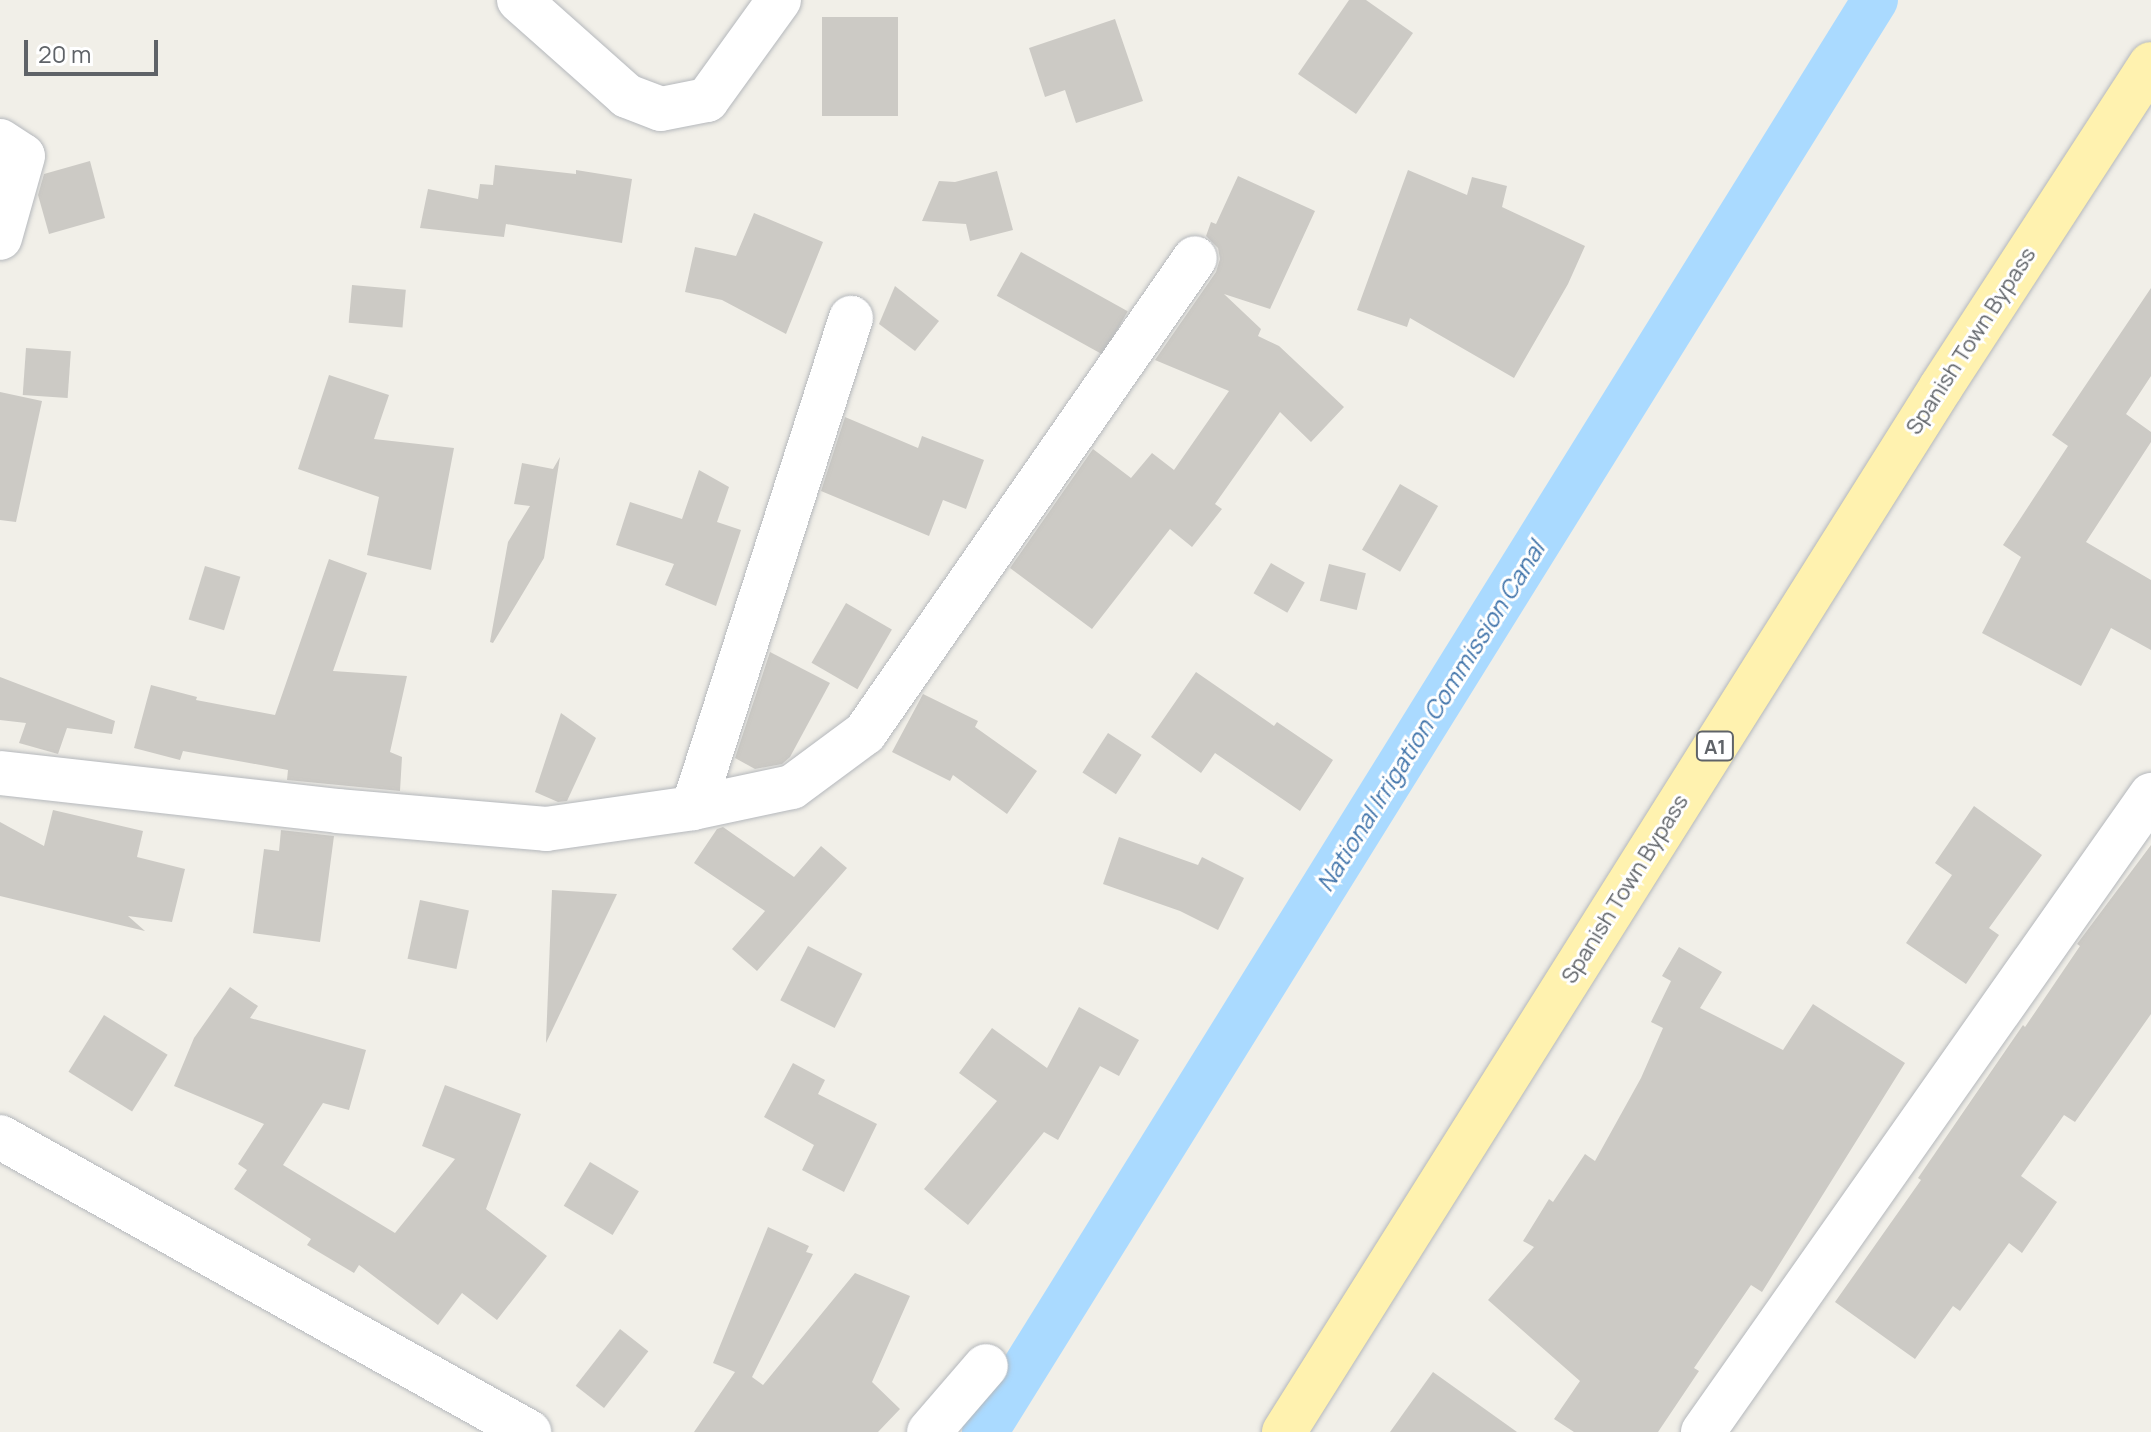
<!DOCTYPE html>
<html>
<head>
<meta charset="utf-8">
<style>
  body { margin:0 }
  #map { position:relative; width:2151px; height:1432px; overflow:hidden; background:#f1efe8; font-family:Manrope,sans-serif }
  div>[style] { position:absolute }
  .canal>* { height:46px; margin:-23px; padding:0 23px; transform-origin:23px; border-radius:23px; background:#aadaff }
  .building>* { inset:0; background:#cccac5; transform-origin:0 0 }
  .roads { filter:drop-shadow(0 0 2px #b5b8bc) drop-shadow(0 0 2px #b5b8bc) }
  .street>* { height:44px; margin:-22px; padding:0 22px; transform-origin:22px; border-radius:22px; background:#fff }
  .primary>* { height:44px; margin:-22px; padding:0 22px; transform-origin:22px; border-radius:22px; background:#fff2af }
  span { translate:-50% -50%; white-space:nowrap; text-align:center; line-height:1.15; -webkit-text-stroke:6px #fff; paint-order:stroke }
  .shield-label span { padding:2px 6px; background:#fff; border:2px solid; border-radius:6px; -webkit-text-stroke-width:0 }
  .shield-label { font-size:20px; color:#5f6368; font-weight:700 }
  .street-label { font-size:22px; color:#5f6368 }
  .water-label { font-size:24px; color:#4174aa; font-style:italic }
  .scale { position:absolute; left:24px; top:40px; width:134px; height:36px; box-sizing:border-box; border:4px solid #5f6368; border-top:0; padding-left:10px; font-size:24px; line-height:28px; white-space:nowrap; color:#5f6368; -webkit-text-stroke:6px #fff; paint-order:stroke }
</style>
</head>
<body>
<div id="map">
  <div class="canal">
    <i style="left:985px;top:1432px;width:1686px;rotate:-58.14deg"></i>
  </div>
  <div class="building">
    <i style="clip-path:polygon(1349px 0,1366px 0,1413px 33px,1356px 114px,1298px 74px)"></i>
    <i style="left:822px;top:17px;width:76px;height:99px"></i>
    <i style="clip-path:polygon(1115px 19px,1143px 101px,1076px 123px,1065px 90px,1045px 97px,1029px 48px)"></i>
    <i style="clip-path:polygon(90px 161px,105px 218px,49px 234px,38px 195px,44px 174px)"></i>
    <i style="clip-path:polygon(495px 165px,576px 174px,576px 170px,632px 179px,622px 243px,506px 224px,504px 237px,420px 228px,428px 189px,478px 199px,480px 184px,493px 185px)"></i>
    <i style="clip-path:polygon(1408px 170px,1467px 195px,1472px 177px,1507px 186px,1502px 207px,1585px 246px,1568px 284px,1514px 378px,1410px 318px,1407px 327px,1357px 310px)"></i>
    <i style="clip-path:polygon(997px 171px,1013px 230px,970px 241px,966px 224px,922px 221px,939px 181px,955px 182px)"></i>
    <i style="clip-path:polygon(1238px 176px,1315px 211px,1270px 309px,1224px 294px,1261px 329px,1258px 336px,1279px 346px,1344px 407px,1311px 442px,1280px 412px,1215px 504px,1222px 509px,1192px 547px,1170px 529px,1092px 629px,1010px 568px,1093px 449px,1131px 478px,1152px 453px,1174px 470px,1229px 391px,1155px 360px,1216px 272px,1220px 259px,1218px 248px,1206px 236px,1211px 222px,1216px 224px)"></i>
    <i style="clip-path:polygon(754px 213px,823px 242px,786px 334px,722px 300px,685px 292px,695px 247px,736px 256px)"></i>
    <i style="left:1021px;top:252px;width:122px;height:50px;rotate:29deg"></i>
    <i style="left:352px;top:285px;width:54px;height:38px;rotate:5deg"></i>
    <i style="clip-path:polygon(895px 286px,939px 321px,915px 351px,879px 324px)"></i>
    <i style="clip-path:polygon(2151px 288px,2151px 376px,2126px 414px,2151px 432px,2151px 442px,2086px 542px,2151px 580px,2151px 650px,2111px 628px,2081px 686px,1982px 633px,2021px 557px,2003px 545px,2068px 446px,2052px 435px)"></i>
    <i style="left:26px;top:348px;width:45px;height:47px;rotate:4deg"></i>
    <i style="clip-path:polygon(329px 375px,389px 395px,374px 439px,454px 448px,431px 570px,367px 555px,379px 497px,298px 469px)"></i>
    <i style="clip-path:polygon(0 392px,42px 401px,16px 522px,0 520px)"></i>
    <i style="clip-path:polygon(845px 417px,918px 448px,922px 436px,984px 460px,966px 509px,943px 500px,929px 536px,821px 491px)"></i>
    <i style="clip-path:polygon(560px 457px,544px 558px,493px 643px,490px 642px,508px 542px,530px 506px,514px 504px,522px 463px,553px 469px)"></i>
    <i style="clip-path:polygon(699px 470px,729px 487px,717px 522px,741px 530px,716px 606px,665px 585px,674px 564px,616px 545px,630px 502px,682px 519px)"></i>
    <i style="left:1400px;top:484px;width:44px;height:76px;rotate:30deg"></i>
    <i style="clip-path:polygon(329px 559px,367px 573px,333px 671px,407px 676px,390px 752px,402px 757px,400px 791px,287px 780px,288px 770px,183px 751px,180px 760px,134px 748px,151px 685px,197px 697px,196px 700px,275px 715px)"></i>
    <i style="left:1271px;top:563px;width:39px;height:35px;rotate:30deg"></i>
    <i style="left:1329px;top:564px;width:38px;height:38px;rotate:14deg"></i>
    <i style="left:205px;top:566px;width:37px;height:56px;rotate:17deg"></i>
    <i style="left:846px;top:603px;width:53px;height:69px;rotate:30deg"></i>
    <i style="clip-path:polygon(770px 652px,830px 683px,790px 757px,782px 764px,755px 769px,735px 758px)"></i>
    <i style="clip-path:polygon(1196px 672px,1274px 726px,1277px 722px,1333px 760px,1300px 811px,1215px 753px,1201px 773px,1151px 737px)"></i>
    <i style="clip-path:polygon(0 677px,115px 721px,112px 734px,67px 728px,58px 754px,19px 743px,26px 723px,0 720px)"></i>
    <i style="clip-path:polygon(923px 694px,978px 721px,975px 727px,1037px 771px,1007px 814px,953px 775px,950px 781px,892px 752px)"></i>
    <i style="clip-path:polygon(561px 713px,596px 738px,567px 801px,558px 802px,535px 792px)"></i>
    <i style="left:1108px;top:733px;width:40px;height:47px;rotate:33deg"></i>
    <i style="clip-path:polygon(1974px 806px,2042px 855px,1989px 928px,1999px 935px,1966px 984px,1906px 943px,1952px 875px,1935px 863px)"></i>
    <i style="clip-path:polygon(53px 810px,143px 831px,137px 857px,185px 869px,172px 922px,128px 916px,145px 931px,0 896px,0 822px,44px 846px)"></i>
    <i style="clip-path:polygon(723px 827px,794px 877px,821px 846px,847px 868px,757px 971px,732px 949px,765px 911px,694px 863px,717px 829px)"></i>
    <i style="clip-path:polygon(281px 830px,334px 836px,320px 942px,253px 933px,264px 849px,279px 851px)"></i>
    <i style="clip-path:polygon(1119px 837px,1198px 865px,1202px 857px,1244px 878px,1218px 930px,1180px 911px,1103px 884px)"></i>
    <i style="clip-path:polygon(2151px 845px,2151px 1014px,2075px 1122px,2064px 1115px,2021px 1176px,2057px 1202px,2022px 1253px,2009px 1243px,1960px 1311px,1953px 1306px,1915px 1359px,1835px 1302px,1921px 1180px,1918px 1178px,2023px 1025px,2025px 1027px,2080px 946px,2077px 944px)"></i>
    <i style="clip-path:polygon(552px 890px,617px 894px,546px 1043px,546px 1042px)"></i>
    <i style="left:420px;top:900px;width:50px;height:60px;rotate:12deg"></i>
    <i style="left:808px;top:946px;width:61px;height:61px;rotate:27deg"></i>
    <i style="clip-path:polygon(1679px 947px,1722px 972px,1700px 1008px,1783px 1050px,1813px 1004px,1905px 1063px,1762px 1292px,1751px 1285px,1694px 1368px,1699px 1371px,1658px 1432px,1574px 1432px,1554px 1419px,1580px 1381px,1488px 1300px,1534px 1247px,1523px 1241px,1549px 1199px,1553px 1202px,1585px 1154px,1595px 1161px,1641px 1078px,1663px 1028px,1651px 1022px,1671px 981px,1662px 976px)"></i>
    <i style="clip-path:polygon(230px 987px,258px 1006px,250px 1018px,366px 1050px,349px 1110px,323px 1103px,283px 1165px,395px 1233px,455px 1159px,422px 1146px,445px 1085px,521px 1114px,486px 1209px,547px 1256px,497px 1320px,462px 1293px,438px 1325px,359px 1265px,354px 1273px,307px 1245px,311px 1239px,234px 1189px,247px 1170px,238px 1164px,264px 1124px,174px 1086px,194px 1038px)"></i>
    <i style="clip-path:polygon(1079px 1007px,1139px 1040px,1119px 1076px,1100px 1066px,1058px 1140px,1044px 1132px,968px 1225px,924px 1189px,997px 1101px,959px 1073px,992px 1028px,1047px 1068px)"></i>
    <i style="left:104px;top:1015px;width:75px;height:67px;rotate:32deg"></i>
    <i style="clip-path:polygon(793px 1063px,825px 1080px,818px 1094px,877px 1124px,844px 1192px,802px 1170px,814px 1145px,764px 1117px)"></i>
    <i style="left:590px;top:1162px;width:57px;height:51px;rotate:31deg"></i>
    <i style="clip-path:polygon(768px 1227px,809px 1246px,806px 1252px,813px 1254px,752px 1377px,763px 1385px,855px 1273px,910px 1296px,872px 1382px,900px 1409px,878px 1432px,694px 1432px,735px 1372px,713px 1363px)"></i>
    <i style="left:620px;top:1329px;width:36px;height:72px;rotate:38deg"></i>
    <i style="clip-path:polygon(1433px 1372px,1517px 1432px,1390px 1432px)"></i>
  </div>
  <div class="roads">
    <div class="street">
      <i style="left:519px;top:0;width:144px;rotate:41.6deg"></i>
      <i style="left:627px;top:96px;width:36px;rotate:21deg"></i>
      <i style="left:661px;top:109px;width:47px;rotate:-11.1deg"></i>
      <i style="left:707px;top:100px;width:123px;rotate:-54.2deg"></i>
      <i style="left:0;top:141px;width:27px;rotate:33deg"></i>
      <i style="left:23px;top:156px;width:85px;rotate:105.7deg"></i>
      <i style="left:0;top:773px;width:339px;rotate:6.4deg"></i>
      <i style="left:337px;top:811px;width:210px;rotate:4.9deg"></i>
      <i style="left:546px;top:829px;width:148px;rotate:-8.1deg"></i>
      <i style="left:693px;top:808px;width:101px;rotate:-12deg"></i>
      <i style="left:792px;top:787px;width:91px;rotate:-36.5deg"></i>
      <i style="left:865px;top:733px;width:578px;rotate:-55.21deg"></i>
      <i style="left:693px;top:808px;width:515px;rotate:-72.13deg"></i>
      <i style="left:0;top:1137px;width:606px;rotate:29.15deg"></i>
      <i style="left:929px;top:1432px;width:87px;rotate:-49.2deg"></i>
      <i style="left:1703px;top:1432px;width:779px;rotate:-54.88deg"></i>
    </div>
    <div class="primary">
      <i style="left:1284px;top:1432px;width:1234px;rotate:-57.84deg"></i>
      <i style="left:1941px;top:387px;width:385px;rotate:-57deg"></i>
    </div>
  </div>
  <div class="shield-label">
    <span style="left:1715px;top:746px">A1</span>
  </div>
  <div class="street-label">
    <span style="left:1971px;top:341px;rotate:-57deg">Spanish Town Bypass</span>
    <span style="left:1625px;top:889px;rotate:-58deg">Spanish Town Bypass</span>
  </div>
  <div class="water-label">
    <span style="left:1430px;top:716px;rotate:-58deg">National Irrigation Commission Canal</span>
  </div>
  <div class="scale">20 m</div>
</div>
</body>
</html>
